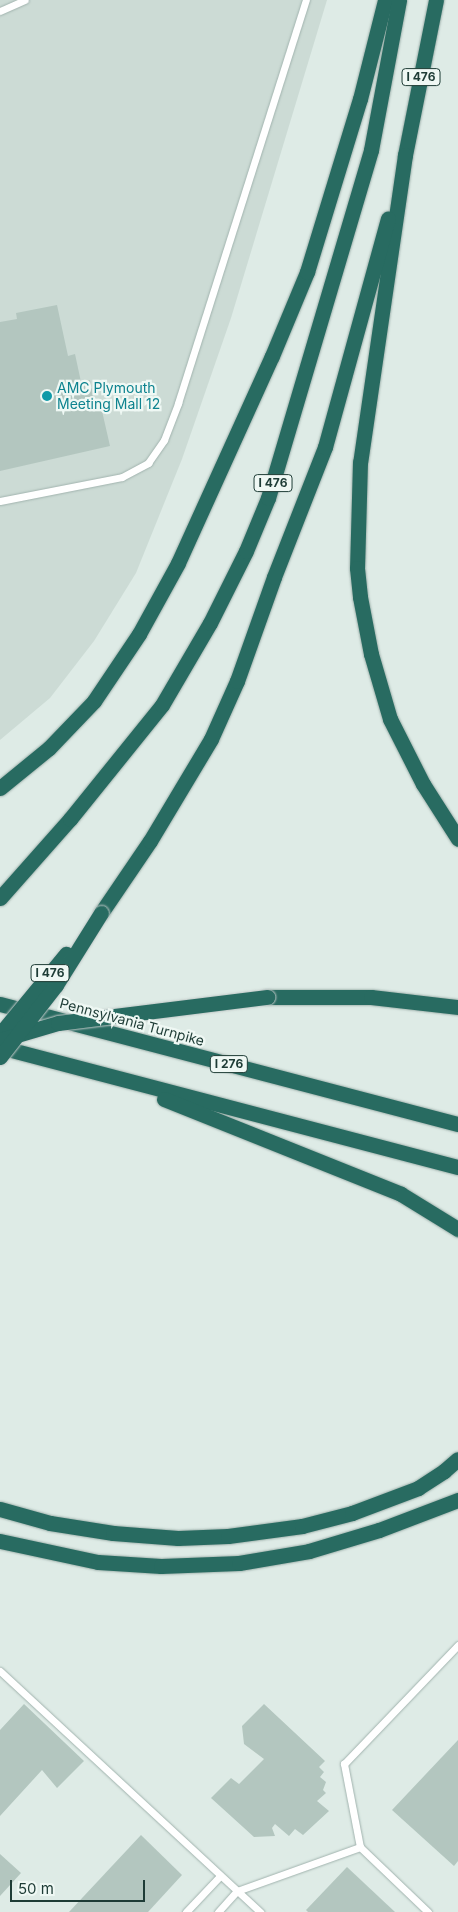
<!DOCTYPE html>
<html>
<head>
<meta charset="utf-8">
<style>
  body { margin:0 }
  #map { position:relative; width:458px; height:1912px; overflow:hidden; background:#deebe6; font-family:Inter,sans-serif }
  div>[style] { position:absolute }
  .built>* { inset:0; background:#ccdbd5 }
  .building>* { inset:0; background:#b3c6bf }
  .roads { filter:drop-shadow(0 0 1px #a1b3ae) drop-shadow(0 0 1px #a1b3ae) }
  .lane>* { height:7px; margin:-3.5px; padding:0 3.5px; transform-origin:3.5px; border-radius:3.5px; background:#fff }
  .highway>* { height:15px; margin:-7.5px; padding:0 7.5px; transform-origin:7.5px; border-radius:7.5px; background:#286b61 }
  .bridges { filter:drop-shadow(0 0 1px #c0c8c7) drop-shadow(0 0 1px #c0c8c7) }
  .highway-bridge>* { height:15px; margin:-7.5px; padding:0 7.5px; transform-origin:7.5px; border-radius:7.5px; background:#286b61 }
  .dots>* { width:14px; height:14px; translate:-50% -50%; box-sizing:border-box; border:2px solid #eff8f4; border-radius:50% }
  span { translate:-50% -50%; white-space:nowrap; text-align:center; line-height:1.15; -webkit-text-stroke:4.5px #eff8f4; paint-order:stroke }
  .shield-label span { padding:1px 4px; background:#eff8f4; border:1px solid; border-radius:4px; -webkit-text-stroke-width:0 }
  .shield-label { font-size:12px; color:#1e3c36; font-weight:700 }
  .culture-label { font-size:14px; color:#0d838f }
  .left { translate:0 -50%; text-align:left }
  .street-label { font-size:14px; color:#1e3c36 }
  .scale { position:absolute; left:10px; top:1880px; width:135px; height:22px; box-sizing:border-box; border:2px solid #1e3c36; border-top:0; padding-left:6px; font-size:15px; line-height:18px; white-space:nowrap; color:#1e3c36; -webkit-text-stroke:4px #eff8f4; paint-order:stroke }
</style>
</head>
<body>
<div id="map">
  <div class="built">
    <i style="clip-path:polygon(0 0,327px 0,231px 318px,182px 459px,136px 573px,94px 641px,50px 698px,0 740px)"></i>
  </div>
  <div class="building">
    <i style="clip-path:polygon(57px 305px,68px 356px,75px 354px,81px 382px,90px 380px,96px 410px,102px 411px,110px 446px,0 471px,0 322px,17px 319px,16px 313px)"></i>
    <i style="clip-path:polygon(24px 1704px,84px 1761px,57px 1788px,42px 1770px,0 1816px,0 1730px)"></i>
    <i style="clip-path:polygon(264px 1704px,325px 1761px,319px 1767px,324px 1772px,320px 1777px,326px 1782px,323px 1790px,326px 1793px,317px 1801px,329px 1811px,303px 1835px,295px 1829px,289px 1836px,275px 1824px,272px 1828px,275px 1836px,254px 1837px,211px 1798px,231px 1778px,239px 1784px,264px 1759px,244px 1744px,242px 1726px)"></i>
    <i style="clip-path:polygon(458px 1740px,458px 1861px,454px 1866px,392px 1810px)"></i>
    <i style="clip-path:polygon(141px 1835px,182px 1875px,148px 1912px,69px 1912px)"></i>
    <i style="clip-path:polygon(0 1854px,21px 1873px,0 1896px)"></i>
    <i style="clip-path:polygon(347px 1867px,395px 1912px,308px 1912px,306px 1910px)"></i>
  </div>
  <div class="roads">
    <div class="lane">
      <i style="left:0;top:11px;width:27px;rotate:-24deg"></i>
      <i style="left:0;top:501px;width:124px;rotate:-11.1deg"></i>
      <i style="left:122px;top:477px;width:30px;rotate:-28deg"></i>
      <i style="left:148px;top:463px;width:28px;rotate:-55deg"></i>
      <i style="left:164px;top:440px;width:40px;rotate:-69deg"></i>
      <i style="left:178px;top:403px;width:423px;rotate:-72.4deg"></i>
      <i style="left:0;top:1671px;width:355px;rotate:42.8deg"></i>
      <i style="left:186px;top:1912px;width:50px;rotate:-46.6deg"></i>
      <i style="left:218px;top:1912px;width:28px;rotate:-48deg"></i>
      <i style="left:237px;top:1891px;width:131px;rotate:-19.7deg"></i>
      <i style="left:428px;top:1912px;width:94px;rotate:-136.3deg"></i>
      <i style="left:360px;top:1847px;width:85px;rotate:-100.9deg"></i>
      <i style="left:344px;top:1764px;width:165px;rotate:-46.2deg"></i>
    </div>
    <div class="highway">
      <i style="left:436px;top:0;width:158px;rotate:101.3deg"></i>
      <i style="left:405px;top:155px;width:310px;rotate:98.3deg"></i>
      <i style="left:360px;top:462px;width:106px;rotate:91.6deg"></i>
      <i style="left:357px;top:568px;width:29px;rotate:84deg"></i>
      <i style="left:360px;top:597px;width:58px;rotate:79.1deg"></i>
      <i style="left:371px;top:654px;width:68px;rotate:73.7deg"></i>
      <i style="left:390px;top:719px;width:73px;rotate:63.1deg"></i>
      <i style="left:423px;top:784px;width:65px;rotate:57.5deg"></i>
      <i style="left:0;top:788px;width:63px;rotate:-39.2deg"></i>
      <i style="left:49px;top:748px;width:65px;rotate:-46.2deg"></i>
      <i style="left:94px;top:701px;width:81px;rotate:-56.1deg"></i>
      <i style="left:139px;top:634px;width:81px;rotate:-61.2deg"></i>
      <i style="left:178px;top:563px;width:227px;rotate:-65.6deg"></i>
      <i style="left:272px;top:356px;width:91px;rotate:-67.4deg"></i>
      <i style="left:307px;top:272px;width:181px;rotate:-73deg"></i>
      <i style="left:360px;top:99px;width:102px;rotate:-75.8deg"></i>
      <i style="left:0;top:898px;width:106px;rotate:-48.5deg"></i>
      <i style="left:70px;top:819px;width:146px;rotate:-51.1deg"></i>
      <i style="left:162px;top:705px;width:95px;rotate:-59.7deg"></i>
      <i style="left:210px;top:623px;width:80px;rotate:-63.4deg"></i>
      <i style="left:246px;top:551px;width:57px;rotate:-67.5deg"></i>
      <i style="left:268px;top:498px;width:363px;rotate:-73.5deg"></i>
      <i style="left:371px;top:150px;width:153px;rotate:-79.4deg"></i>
      <i style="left:101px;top:913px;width:87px;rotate:-55.8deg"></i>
      <i style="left:150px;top:841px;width:119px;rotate:-59.1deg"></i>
      <i style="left:211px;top:739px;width:64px;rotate:-65.9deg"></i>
      <i style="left:237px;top:681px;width:110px;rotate:-70.4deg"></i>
      <i style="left:274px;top:577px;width:140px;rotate:-68.6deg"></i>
      <i style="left:325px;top:447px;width:237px;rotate:-74.6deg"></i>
      <i style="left:267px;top:997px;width:104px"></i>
      <i style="left:371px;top:997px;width:88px;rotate:6.6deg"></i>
      <i style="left:0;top:1004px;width:473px;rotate:14.7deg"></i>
      <i style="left:0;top:1047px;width:473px;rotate:14.7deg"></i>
      <i style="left:164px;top:1099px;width:255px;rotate:21.8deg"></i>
      <i style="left:401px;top:1194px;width:67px;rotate:31.6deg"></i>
      <i style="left:0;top:1509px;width:52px;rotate:15.6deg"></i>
      <i style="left:50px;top:1523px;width:64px;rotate:9deg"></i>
      <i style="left:113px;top:1533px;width:65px;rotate:4.4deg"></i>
      <i style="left:178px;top:1538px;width:50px;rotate:-2.3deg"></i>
      <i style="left:228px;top:1536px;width:75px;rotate:-7.7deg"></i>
      <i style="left:302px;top:1526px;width:52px;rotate:-14.6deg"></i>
      <i style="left:352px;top:1513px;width:71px;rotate:-20.7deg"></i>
      <i style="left:418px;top:1488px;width:31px;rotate:-33deg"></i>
      <i style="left:444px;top:1471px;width:18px;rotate:-41deg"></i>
      <i style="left:0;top:1541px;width:100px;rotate:12.1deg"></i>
      <i style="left:98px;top:1562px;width:63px;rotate:3.6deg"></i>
      <i style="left:161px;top:1566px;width:78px;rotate:-2.2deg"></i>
      <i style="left:239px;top:1563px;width:71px;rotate:-9.7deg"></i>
      <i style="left:309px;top:1551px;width:73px;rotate:-16.7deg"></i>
      <i style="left:379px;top:1530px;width:85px;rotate:-20.8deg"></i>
    </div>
  </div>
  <div class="bridges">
    <div class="highway-bridge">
      <i style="left:0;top:1034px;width:104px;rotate:-50.5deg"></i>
      <i style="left:0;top:1040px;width:60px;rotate:-16.3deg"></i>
      <i style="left:58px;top:1023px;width:211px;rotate:-7.1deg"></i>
      <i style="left:0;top:1057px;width:91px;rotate:-52.1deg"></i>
      <i style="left:56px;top:985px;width:85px;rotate:-58deg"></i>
    </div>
  </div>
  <div class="dots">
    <i style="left:47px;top:396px;background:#0f9aa8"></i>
  </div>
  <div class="shield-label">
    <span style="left:421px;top:77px">I 476</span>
    <span style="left:273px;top:483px">I 476</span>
    <span style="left:50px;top:973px">I 476</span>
    <span style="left:229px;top:1064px">I 276</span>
  </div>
  <div class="culture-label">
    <span class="left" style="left:57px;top:396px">AMC Plymouth<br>Meeting Mall 12</span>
  </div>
  <div class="street-label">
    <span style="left:132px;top:1022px;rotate:15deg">Pennsylvania Turnpike</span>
  </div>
  <div class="scale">50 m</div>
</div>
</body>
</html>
